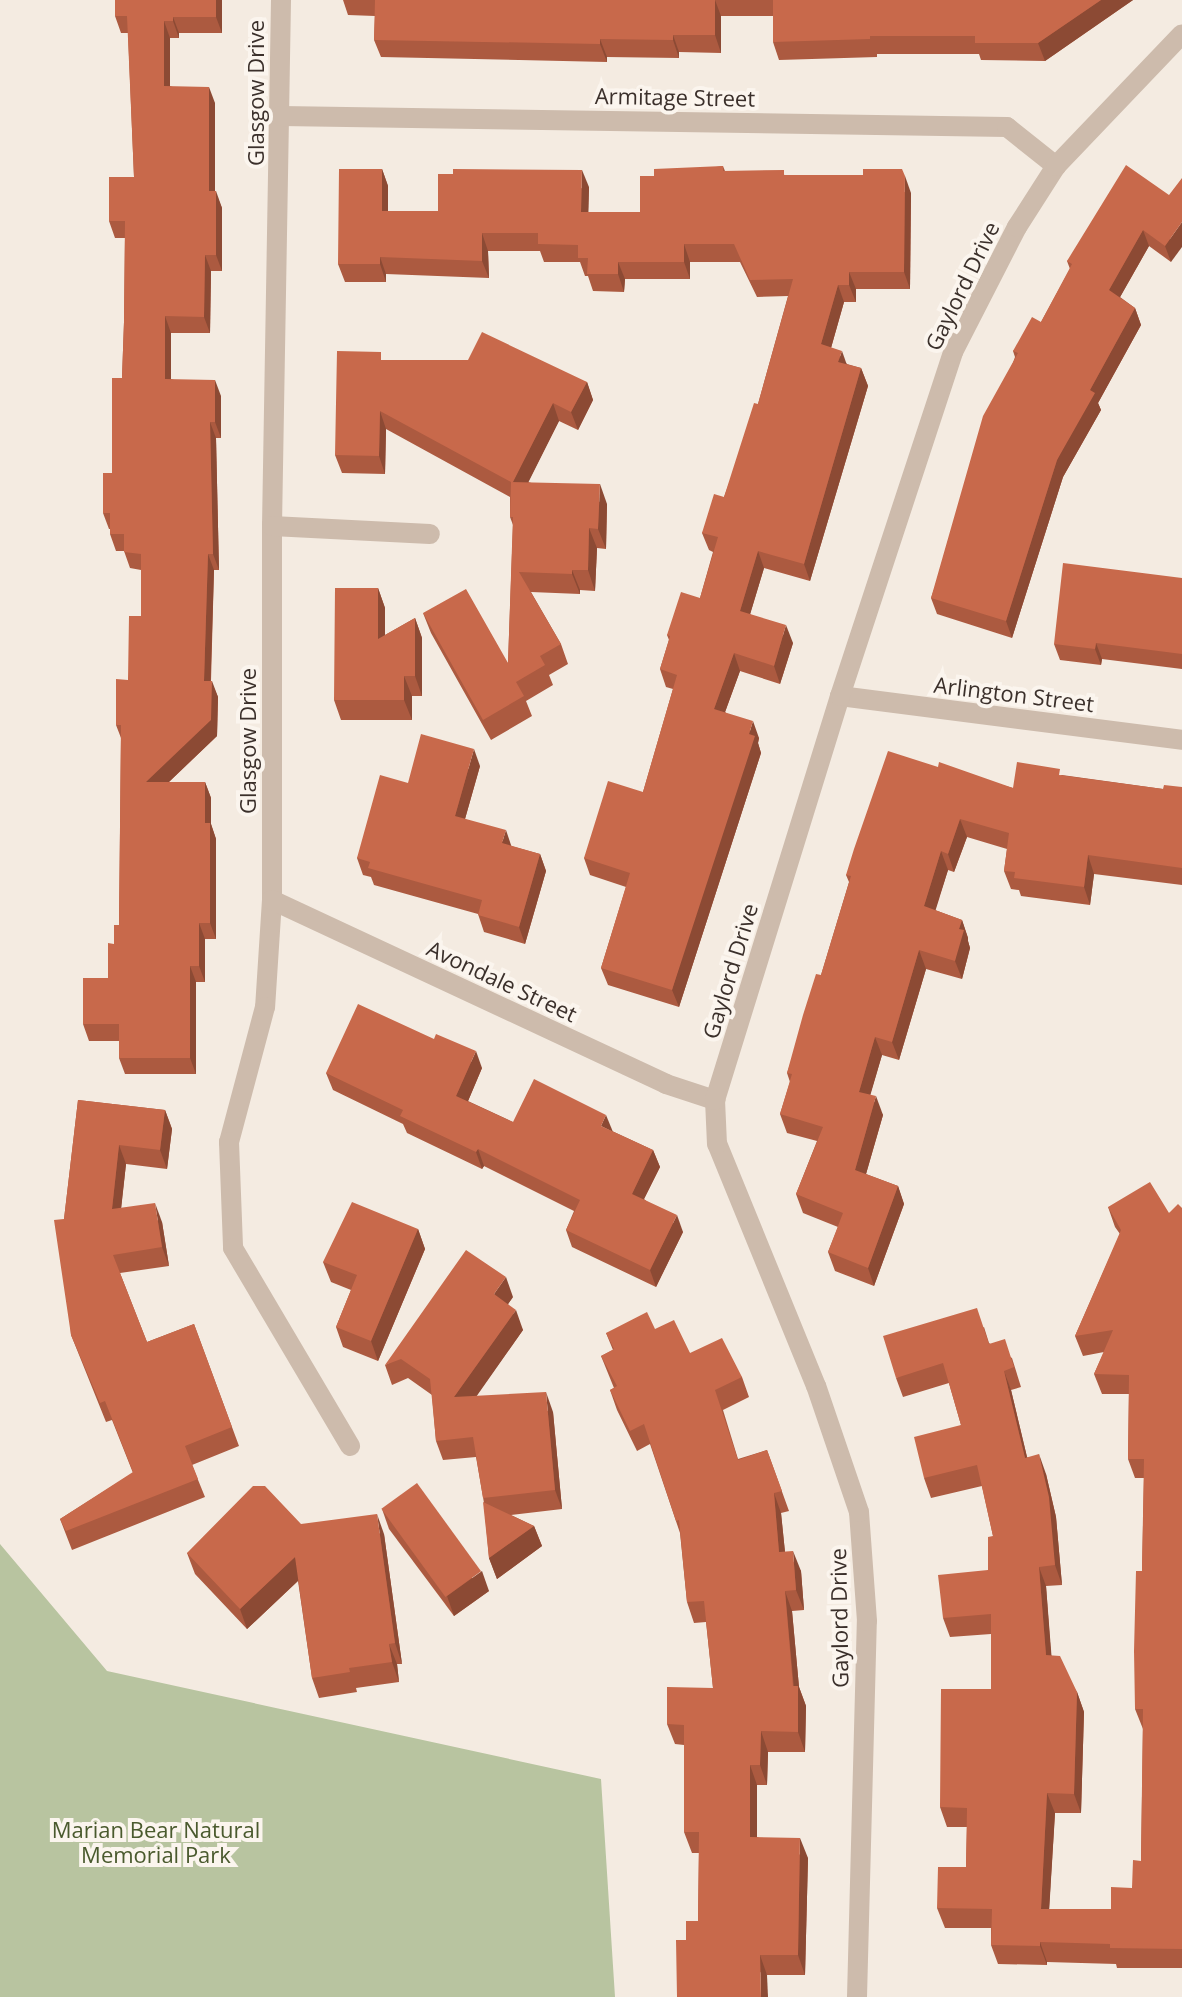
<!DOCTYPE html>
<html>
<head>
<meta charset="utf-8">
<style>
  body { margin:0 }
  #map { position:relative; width:1182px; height:1997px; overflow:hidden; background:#f4ebe1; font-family:"Open Sans",sans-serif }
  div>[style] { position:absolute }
  .green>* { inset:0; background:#b8c4a0 }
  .minor>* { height:20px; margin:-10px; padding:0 10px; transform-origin:10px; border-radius:10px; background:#cdbbac }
  .wall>* { inset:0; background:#ac5a40 }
  .shaded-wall>* { inset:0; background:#8c4a34 }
  .building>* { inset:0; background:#c8694b; transform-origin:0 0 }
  span { translate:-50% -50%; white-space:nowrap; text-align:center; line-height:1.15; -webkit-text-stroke:8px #fbf5ee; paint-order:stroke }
  .street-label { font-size:22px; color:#3b302b }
  .park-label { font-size:22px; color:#4a5a2e }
</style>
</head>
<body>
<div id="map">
  <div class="green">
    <i style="clip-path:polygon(0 1544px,107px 1671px,601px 1779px,615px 1997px,0 1997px)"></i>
  </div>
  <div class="minor">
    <i style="left:281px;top:0;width:526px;rotate:90.98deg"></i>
    <i style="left:272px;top:526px;width:374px;rotate:90deg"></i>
    <i style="left:272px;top:900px;width:107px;rotate:93.7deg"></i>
    <i style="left:265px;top:1007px;width:140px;rotate:104.9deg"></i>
    <i style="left:229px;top:1142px;width:106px;rotate:87.8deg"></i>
    <i style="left:233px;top:1248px;width:230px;rotate:59.4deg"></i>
    <i style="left:281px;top:116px;width:726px;rotate:0.87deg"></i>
    <i style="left:1007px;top:127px;width:63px;rotate:38.5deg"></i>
    <i style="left:272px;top:526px;width:158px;rotate:2.9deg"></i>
    <i style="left:840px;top:696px;width:345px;rotate:7.3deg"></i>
    <i style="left:272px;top:900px;width:435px;rotate:25deg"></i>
    <i style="left:666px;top:1084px;width:52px;rotate:18.1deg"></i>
    <i style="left:857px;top:1997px;width:376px;rotate:-88.5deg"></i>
    <i style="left:867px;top:1621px;width:109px;rotate:-94.2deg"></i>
    <i style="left:859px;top:1512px;width:133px;rotate:-108.8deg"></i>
    <i style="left:816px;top:1386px;width:261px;rotate:-112.2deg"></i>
    <i style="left:717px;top:1144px;width:44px;rotate:-92.6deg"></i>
    <i style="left:715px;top:1100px;width:423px;rotate:-72.8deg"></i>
    <i style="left:840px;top:696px;width:362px;rotate:-71.8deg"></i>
    <i style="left:953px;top:352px;width:140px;rotate:-62.9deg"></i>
    <i style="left:1017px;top:227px;width:72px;rotate:-57.4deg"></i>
    <i style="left:1056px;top:166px;width:182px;rotate:-46.3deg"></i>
  </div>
  <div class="wall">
    <i style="clip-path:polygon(222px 0,222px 33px,179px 33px,179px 38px,170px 38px,170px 86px,215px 103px,215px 191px,222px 208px,222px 271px,211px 271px,210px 333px,171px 333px,171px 379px,221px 396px,221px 438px,216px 438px,219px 570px,214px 570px,211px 681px,218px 697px,217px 736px,169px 782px,205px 782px,211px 798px,211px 824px,216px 839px,216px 939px,205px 939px,205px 982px,196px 982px,196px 1074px,125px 1074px,119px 1058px,119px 1041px,89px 1041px,83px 1024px,108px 978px,114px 944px,119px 925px,121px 738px,116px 725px,128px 680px,141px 616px,141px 570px,130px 568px,124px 551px,116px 551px,110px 534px,110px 529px,109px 529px,103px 513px,112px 473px,122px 378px,124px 322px,125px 238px,115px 238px,109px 221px,134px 177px,128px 33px,121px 33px,115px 16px)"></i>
    <i style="clip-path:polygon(343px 0,1133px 0,1045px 61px,981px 60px,979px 54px,877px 54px,877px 57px,779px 60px,773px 42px,773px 16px,721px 16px,721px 53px,679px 52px,679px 58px,607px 57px,607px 62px,381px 57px,374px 40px,375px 16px,348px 15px)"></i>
    <i style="clip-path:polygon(723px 166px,725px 171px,786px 175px,911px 193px,910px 289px,856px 289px,856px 302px,844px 302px,831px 348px,847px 364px,861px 368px,868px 386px,810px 581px,764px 568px,750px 614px,793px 643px,780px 684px,740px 671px,725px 712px,759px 738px,758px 743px,761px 753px,679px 1007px,608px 985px,601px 968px,626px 887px,590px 875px,584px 858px,643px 792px,673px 689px,666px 687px,660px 669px,669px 640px,667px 635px,700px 598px,713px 552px,709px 550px,702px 533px,724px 497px,758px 404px,788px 296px,757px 297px,740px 262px,690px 262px,690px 279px,625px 279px,624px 292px,593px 291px,588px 276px,585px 276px,580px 262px,544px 262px,540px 251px,488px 251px,489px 278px,386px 274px,386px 282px,345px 282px,338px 264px,382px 169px,388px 186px,388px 211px,438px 211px,589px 187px,588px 212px,640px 212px,654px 176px)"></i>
    <i style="clip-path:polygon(1169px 195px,1171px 262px,1149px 246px,1120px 297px,1135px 308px,1141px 325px,1098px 403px,1101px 410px,1063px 477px,1012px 638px,937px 614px,931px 598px,1015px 357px,1013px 351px,1041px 322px,1070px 269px,1067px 261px)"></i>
    <i style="clip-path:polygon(384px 360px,587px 382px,593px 400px,578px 430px,559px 421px,528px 482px,607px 504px,606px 549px,597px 548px,595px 591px,580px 590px,580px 594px,531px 592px,561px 644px,568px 664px,549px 675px,553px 685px,526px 701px,532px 716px,491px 740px,431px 633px,423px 613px,508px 663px,513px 525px,510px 517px,510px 497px,386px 429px,385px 474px,342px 473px,335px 455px)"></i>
    <i style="clip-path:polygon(1182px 578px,1182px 669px,1102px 659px,1101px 665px,1060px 660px,1054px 644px)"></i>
    <i style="clip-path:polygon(378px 588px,385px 608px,385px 635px,415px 618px,422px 638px,422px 696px,412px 696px,412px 720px,341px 720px,334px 700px)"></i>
    <i style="clip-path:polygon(480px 766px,465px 819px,511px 846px,540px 854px,546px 871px,525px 944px,484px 932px,478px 914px,374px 885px,371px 877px,363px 875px,357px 858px,408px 783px)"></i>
    <i style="clip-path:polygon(938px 767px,1013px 788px,1062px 775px,1163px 789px,1182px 787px,1182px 885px,1094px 874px,1090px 905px,1021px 896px,1019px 890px,1011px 889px,1004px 871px,1007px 849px,967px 837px,954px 872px,948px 870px,935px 910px,962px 920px,968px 938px,968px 941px,970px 948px,962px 979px,926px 969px,899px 1060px,882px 1055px,870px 1095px,883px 1115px,866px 1174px,898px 1186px,904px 1204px,874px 1286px,835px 1271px,828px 1252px,838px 1227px,803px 1213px,796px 1194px,817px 1141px,787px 1133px,780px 1114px,790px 1082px,787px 1073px,821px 975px,849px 882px,846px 875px)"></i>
    <i style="clip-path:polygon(434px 1039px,482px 1068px,468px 1101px,513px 1122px,612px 1131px,653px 1150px,660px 1167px,644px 1199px,683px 1232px,656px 1287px,572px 1247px,566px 1230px,574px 1211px,484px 1166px,482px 1169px,407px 1133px,403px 1124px,333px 1090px,326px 1073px)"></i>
    <i style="clip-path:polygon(78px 1100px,165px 1110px,172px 1129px,167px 1169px,126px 1164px,121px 1208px,162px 1222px,169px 1266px,120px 1273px,147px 1342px,194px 1324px,239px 1446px,192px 1465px,205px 1497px,72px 1550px,60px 1519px,133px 1473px,112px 1420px,106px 1422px,71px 1335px,64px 1219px)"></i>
    <i style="clip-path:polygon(1108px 1207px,1169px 1213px,1182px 1208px,1182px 1968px,1117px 1968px,1116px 1964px,1047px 1962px,1047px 1965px,998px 1964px,991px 1945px,991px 1928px,945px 1928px,937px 1908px,966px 1867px,967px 1827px,947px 1827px,940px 1807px,991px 1689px,991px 1634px,950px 1637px,943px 1618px,988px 1570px,993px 1536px,982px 1486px,931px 1498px,924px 1478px,961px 1425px,949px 1383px,903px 1397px,896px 1378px,984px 1327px,989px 1343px,1012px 1358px,1021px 1387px,1011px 1390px,1027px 1457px,1046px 1474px,1056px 1517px,1062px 1585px,1046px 1586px,1051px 1655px,1077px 1692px,1084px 1712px,1081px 1813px,1055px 1813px,1049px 1909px,1111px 1909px,1132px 1888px,1141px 1861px,1143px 1729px,1135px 1709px,1142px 1571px,1144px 1478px,1135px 1478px,1128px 1459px,1129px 1394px,1102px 1394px,1094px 1374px,1104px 1352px,1083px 1356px,1075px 1336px,1120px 1234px,1115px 1227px)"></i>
    <i style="clip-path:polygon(418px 1229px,425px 1249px,378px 1361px,343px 1347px,336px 1327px,351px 1290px,331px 1282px,323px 1262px)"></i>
    <i style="clip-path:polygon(513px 1297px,508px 1304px,523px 1330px,476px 1396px,553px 1412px,562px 1509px,511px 1515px,534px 1526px,542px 1546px,497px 1579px,489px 1558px,484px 1503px,476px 1457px,443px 1460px,436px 1441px,432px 1395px,408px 1378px,392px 1385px,385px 1365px)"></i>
    <i style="clip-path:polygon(655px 1329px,690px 1353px,742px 1377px,749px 1397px,723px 1410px,738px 1459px,767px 1450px,789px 1511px,781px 1513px,785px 1552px,801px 1571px,804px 1610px,792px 1611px,799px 1687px,806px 1706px,805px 1752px,768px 1752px,767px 1785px,757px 1785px,757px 1837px,808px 1858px,805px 1975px,767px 1975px,686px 1940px,698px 1921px,699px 1853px,692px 1853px,684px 1832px,684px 1745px,675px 1744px,667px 1724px,713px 1688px,706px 1622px,694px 1623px,687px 1602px,680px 1533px,650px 1444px,637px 1451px,617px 1410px,610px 1390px,614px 1388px,601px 1356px,613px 1350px,606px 1333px)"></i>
    <i style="clip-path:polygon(382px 1509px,489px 1591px,454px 1616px,389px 1529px)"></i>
    <i style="clip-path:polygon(301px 1524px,384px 1534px,402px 1664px,397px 1664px,399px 1682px,356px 1688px,357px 1692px,319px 1698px,312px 1678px,298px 1581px,247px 1629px,195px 1574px,187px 1553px)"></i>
  </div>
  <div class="shaded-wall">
    <i style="clip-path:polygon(216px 0,222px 0,222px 33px,216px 17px)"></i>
    <i style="clip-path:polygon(715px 0,721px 16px,721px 53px,715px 35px)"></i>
    <i style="clip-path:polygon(1101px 0,1133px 0,1045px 61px,1038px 43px)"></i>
    <i style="clip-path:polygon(173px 17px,179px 33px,179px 38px,173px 21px)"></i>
    <i style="clip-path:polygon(164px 21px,170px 38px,170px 103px,164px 86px)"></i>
    <i style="clip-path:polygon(673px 35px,679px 52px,679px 58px,673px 40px)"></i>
    <i style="clip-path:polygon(600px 39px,607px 57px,607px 62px,600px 44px)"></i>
    <i style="clip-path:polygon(209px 87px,215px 103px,215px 208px,209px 191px)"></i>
    <i style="clip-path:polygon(382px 169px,388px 186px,388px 229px,382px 211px)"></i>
    <i style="clip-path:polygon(582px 170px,589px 187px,588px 230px,581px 212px)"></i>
    <i style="clip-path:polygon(905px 176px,911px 193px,910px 289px,904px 272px)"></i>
    <i style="clip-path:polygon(216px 191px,222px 208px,222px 271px,216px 255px)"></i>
    <i style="clip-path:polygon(1182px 222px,1182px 247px,1171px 262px,1165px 246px)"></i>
    <i style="clip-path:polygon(1143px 230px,1149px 246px,1115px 306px,1109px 290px)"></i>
    <i style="clip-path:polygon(482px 233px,488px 251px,489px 278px,482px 261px)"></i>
    <i style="clip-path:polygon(684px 244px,690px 262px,690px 279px,684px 262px)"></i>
    <i style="clip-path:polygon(205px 255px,211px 271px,210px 333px,204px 317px)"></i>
    <i style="clip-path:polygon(380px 257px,386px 274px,386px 282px,380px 264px)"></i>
    <i style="clip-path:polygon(618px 262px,625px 279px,624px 292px,618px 274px)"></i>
    <i style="clip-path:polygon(849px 272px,856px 289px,856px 302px,849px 285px)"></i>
    <i style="clip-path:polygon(838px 285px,844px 302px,827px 362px,821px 344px)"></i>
    <i style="clip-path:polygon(1135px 308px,1141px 325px,1098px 403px,1101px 410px,1063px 477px,1012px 638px,1006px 621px,1057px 460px,1090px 390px)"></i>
    <i style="clip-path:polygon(165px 316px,171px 333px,171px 396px,165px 379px)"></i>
    <i style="clip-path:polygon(842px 351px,848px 368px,838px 362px)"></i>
    <i style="clip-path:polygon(861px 368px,868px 386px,810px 581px,804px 564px)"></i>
    <i style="clip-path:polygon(215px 380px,221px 396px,221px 438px,215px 422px)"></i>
    <i style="clip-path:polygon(587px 382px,593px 400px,578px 430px,571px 412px)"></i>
    <i style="clip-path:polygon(553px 403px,559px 421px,519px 501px,512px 483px)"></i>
    <i style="clip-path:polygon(380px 411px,386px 429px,385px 474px,379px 456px)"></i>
    <i style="clip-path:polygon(210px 422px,216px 438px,219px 570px,213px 554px)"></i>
    <i style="clip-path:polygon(600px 484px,607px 504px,606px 549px,598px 529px)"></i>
    <i style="clip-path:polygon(589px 528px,597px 548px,595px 591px,588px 570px)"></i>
    <i style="clip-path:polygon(758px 551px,764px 568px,746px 628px,740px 611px)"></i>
    <i style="clip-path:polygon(208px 554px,214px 570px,210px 697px,204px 681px)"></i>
    <i style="clip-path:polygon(572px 570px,580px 590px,580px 594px,572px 574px)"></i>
    <i style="clip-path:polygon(378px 588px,385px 608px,385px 659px,378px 639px)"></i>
    <i style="clip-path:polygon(415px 618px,422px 638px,422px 696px,415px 676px)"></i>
    <i style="clip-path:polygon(786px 625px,793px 643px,780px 684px,774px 666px)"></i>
    <i style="clip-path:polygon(1096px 643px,1102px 659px,1101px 665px,1095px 649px)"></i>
    <i style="clip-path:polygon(734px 653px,740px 671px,720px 726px,714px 709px)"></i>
    <i style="clip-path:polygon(404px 676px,412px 696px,412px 720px,404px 700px)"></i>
    <i style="clip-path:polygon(212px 681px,218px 697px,217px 736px,152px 798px,146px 782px)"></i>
    <i style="clip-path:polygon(753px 721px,759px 738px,758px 743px,761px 753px,679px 1007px,672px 990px)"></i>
    <i style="clip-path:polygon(474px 749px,480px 766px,461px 833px,455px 816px)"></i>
    <i style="clip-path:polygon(205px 782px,211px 798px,211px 824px,216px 839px,216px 939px,210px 923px,205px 823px)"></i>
    <i style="clip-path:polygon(960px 819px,967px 837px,954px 872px,948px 854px)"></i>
    <i style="clip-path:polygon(506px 830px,512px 848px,502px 843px)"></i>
    <i style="clip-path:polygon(941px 851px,948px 870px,931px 925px,924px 906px)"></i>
    <i style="clip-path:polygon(540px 854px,546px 871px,525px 944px,519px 927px)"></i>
    <i style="clip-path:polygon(1088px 855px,1094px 874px,1090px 905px,1084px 887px)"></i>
    <i style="clip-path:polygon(962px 920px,968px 938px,968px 941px,970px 948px,962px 979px,955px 961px,959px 929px)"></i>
    <i style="clip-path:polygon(199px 923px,205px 939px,205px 982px,199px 966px)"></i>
    <i style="clip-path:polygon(919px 950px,926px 969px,899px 1060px,892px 1042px)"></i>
    <i style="clip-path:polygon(190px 966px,196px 982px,196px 1074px,190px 1058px)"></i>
    <i style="clip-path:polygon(875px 1037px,882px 1055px,866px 1110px,859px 1092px)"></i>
    <i style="clip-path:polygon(476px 1051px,482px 1068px,463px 1113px,456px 1096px)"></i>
    <i style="clip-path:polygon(876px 1096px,883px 1115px,862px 1188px,855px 1170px)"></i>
    <i style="clip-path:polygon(165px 1110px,172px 1129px,167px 1169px,160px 1150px)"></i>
    <i style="clip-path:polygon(606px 1115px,613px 1132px,601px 1126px)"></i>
    <i style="clip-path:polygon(119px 1145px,126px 1164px,119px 1228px,112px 1209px)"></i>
    <i style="clip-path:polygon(478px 1149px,484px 1166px,482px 1169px,476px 1152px)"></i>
    <i style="clip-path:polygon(653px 1150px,660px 1167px,638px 1211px,632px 1194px)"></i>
    <i style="clip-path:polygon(898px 1186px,904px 1204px,874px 1286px,868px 1268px)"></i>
    <i style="clip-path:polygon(155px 1203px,162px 1222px,169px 1266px,162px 1247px)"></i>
    <i style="clip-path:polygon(677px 1215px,683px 1232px,656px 1287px,650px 1270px)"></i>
    <i style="clip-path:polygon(418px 1229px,425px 1249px,378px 1361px,371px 1341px)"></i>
    <i style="clip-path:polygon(506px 1277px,513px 1297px,501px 1314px,494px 1294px)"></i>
    <i style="clip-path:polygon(516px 1310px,523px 1330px,462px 1417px,454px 1397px)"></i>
    <i style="clip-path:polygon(1004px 1371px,1011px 1390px,1032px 1478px,1025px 1458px)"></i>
    <i style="clip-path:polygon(546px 1392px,553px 1412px,562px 1509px,555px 1490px)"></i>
    <i style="clip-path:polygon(1039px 1454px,1046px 1474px,1056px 1517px,1062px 1585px,1055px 1565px)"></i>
    <i style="clip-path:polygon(774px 1493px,781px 1513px,787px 1572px,779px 1552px)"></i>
    <i style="clip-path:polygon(377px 1514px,384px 1534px,402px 1664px,395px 1643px)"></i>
    <i style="clip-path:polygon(534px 1526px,542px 1546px,497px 1579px,489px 1558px)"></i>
    <i style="clip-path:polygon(793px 1551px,801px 1571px,804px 1610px,796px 1590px)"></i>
    <i style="clip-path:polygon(295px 1557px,302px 1577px,247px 1629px,240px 1609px)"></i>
    <i style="clip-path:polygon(1039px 1567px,1046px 1586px,1053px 1675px,1046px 1655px)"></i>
    <i style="clip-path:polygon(482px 1571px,489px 1591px,454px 1616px,447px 1596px)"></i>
    <i style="clip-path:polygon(785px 1591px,792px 1611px,799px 1687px,806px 1706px,805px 1752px,798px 1732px)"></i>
    <i style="clip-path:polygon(389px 1644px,397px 1664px,399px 1682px,392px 1662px)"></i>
    <i style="clip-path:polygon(1077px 1692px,1084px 1712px,1081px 1813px,1074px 1794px)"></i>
    <i style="clip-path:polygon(761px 1731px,768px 1752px,767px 1785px,760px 1765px)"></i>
    <i style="clip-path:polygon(750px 1765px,757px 1785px,757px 1857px,750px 1837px)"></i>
    <i style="clip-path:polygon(1047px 1793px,1055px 1813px,1048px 1929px,1041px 1909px)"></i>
    <i style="clip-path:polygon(800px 1838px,808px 1858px,805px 1975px,798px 1955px)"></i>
    <i style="clip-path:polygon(1040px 1942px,1047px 1962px,1047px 1965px,1040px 1946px)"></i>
    <i style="clip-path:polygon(760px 1955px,767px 1975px,768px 1997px,761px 1997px)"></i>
  </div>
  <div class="building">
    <i style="clip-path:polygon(115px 0,216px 0,216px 17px,173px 17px,173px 21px,164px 21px,164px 86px,209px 87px,209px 191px,216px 191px,216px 255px,205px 255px,204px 317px,165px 316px,165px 379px,215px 380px,215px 422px,210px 422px,213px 554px,208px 554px,204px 681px,212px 681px,211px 720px,146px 782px,205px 782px,205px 823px,210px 823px,210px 923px,199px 923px,199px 966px,190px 966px,190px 1058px,119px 1058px,119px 1024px,83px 1024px,83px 978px,108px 978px,108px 943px,114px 944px,114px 925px,119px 925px,121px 725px,116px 725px,116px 679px,128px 680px,129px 616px,141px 616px,141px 554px,124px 552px,124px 534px,110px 534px,110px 513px,103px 513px,103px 473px,112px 473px,112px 378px,122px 378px,124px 322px,125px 221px,109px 221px,109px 177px,134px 177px,127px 16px,115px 16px)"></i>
    <i style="clip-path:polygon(375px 0,715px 0,715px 35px,673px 35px,673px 40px,600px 39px,600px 44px,374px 40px)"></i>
    <i style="clip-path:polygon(773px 0,1101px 0,1038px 43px,975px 43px,975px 36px,870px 36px,870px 39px,773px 42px)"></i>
    <i style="clip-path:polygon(1126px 165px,1169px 195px,1182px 178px,1182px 222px,1165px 246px,1143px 230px,1109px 290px,1135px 308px,1090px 390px,1095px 393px,1057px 460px,1006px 621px,931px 598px,983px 416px,1018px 353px,1013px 351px,1032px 317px,1041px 322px,1072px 264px,1067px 261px)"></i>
    <i style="clip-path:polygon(723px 166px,723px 171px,784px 170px,784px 175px,863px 175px,863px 169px,902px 169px,905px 176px,904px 272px,849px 272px,849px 285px,838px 285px,821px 344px,842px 351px,838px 362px,861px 368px,804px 564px,758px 551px,740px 611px,786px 625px,774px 666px,734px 653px,714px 709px,753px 721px,749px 734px,755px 736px,672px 990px,601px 968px,630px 873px,584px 858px,608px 781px,643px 792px,677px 675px,660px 669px,670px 636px,667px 635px,681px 592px,700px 598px,718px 537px,702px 533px,714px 494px,724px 497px,754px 403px,758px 404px,793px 279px,750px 280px,734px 244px,684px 244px,684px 262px,618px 262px,618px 274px,587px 274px,588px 258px,578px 258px,578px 245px,538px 244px,538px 233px,482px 233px,482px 261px,380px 257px,380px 264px,338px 264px,339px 169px,382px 169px,382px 211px,438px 211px,438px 174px,453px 174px,453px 169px,582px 170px,581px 212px,640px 212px,640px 176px,654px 176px,654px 169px)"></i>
    <i style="clip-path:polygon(482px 332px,587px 382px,571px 412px,553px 403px,513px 482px,511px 482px,380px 411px,379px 456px,335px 455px,337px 351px,381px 352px,381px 360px,468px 360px)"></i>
    <i style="clip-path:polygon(511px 482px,600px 484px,598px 529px,589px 528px,588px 570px,572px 570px,572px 574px,519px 572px,561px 644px,540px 656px,545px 665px,516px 682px,524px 696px,483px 720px,423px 613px,466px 589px,508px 663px,513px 517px,510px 517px)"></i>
    <i style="clip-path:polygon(1063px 563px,1182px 578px,1182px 654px,1096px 643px,1095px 649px,1054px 644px)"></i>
    <i style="clip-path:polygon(335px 588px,378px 588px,378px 639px,415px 618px,415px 676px,404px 676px,404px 700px,334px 700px)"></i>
    <i style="clip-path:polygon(421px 734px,474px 749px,455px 816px,506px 830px,502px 843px,540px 854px,519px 927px,478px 915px,482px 900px,368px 868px,370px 862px,357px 858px,380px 775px,408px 783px)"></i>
    <i style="clip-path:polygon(888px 751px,938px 767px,939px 762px,1013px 788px,1017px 762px,1060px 769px,1059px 775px,1163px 789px,1164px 785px,1182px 787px,1182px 868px,1088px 855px,1084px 887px,1014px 878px,1015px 872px,1004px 871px,1009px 833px,960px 819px,948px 854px,941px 851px,924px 906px,962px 920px,959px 929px,964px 930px,955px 961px,919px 950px,892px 1042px,875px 1037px,859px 1092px,876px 1096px,855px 1170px,898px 1186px,868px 1268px,828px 1252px,843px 1213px,796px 1194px,823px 1127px,780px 1114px,792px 1074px,787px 1073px,803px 1015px,816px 974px,821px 975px,851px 876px,846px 875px,854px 849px)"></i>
    <i style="clip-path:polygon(358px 1004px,434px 1039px,436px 1034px,476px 1051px,456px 1096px,513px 1122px,534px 1079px,606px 1115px,601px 1126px,653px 1150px,632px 1194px,677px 1215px,650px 1270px,566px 1230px,580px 1200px,478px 1149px,476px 1152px,400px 1116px,403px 1110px,326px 1073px)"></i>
    <i style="clip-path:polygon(78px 1100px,165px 1110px,160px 1150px,119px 1145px,112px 1209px,155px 1203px,162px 1247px,113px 1255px,147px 1342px,194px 1324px,232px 1427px,185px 1446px,198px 1479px,66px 1531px,60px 1519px,133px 1472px,105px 1401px,100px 1403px,71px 1335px,54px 1220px,64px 1219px)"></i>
    <i style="clip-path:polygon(1150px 1182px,1169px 1213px,1178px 1204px,1182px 1208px,1182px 1949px,1110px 1948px,1110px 1944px,1040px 1942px,1040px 1946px,991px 1945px,992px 1909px,937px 1908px,938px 1867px,966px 1867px,967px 1808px,940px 1807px,941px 1689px,991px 1689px,991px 1614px,943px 1618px,938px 1575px,988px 1570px,988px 1537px,993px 1536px,977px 1465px,924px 1478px,914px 1437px,961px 1425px,943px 1363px,896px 1378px,883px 1336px,977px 1308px,989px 1344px,1005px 1339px,1014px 1367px,1004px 1371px,1025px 1458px,1039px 1454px,1049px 1497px,1055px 1565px,1039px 1567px,1046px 1655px,1060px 1656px,1077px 1692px,1074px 1794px,1047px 1793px,1041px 1909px,1111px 1909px,1111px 1887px,1132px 1888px,1133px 1860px,1141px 1861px,1143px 1709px,1135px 1709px,1134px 1651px,1136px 1571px,1142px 1571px,1144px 1459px,1128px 1459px,1129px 1375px,1094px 1374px,1113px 1330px,1075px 1336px,1121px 1230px,1108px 1207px)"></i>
    <i style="clip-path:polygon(352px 1202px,418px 1229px,371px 1341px,336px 1327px,357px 1275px,323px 1262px)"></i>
    <i style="clip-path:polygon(466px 1250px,506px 1277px,494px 1294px,516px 1310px,454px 1397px,546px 1392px,555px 1490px,483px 1498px,473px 1437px,436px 1441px,430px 1379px,401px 1359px,385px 1365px)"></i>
    <i style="clip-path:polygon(647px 1312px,655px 1329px,674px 1320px,690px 1353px,722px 1338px,742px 1377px,715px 1390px,738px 1460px,767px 1450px,782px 1491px,774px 1493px,779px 1552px,793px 1551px,796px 1590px,785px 1591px,793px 1686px,798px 1686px,798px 1732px,761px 1731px,760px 1765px,750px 1765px,750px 1837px,800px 1838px,798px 1955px,760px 1955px,761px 1997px,677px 1997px,676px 1940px,686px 1940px,686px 1921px,698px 1921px,699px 1832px,684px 1832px,684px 1725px,667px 1724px,667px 1687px,713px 1688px,704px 1601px,687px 1602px,679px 1520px,676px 1521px,644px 1424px,630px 1431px,610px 1390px,617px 1386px,601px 1356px,614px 1349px,606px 1333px)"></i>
    <i style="left:417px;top:1483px;width:109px;height:44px;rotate:54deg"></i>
    <i style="clip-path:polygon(253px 1486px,265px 1486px,301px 1524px,377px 1514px,395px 1643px,389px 1644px,392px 1662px,349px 1668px,350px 1672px,312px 1678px,295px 1557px,240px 1609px,187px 1553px)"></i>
    <i style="clip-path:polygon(483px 1502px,534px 1526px,489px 1558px)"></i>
  </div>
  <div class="street-label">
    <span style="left:256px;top:93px;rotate:-90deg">Glasgow Drive</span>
    <span style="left:675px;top:97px;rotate:1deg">Armitage Street</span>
    <span style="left:962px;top:286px;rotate:-64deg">Gaylord Drive</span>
    <span style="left:1014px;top:694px;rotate:7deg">Arlington Street</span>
    <span style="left:248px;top:741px;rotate:-90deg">Glasgow Drive</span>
    <span style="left:730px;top:971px;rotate:-73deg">Gaylord Drive</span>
    <span style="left:502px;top:981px;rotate:25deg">Avondale Street</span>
    <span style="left:839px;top:1618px;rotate:-91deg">Gaylord Drive</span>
  </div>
  <div class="park-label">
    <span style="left:156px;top:1842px">Marian Bear Natural<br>Memorial Park</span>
  </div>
</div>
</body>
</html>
